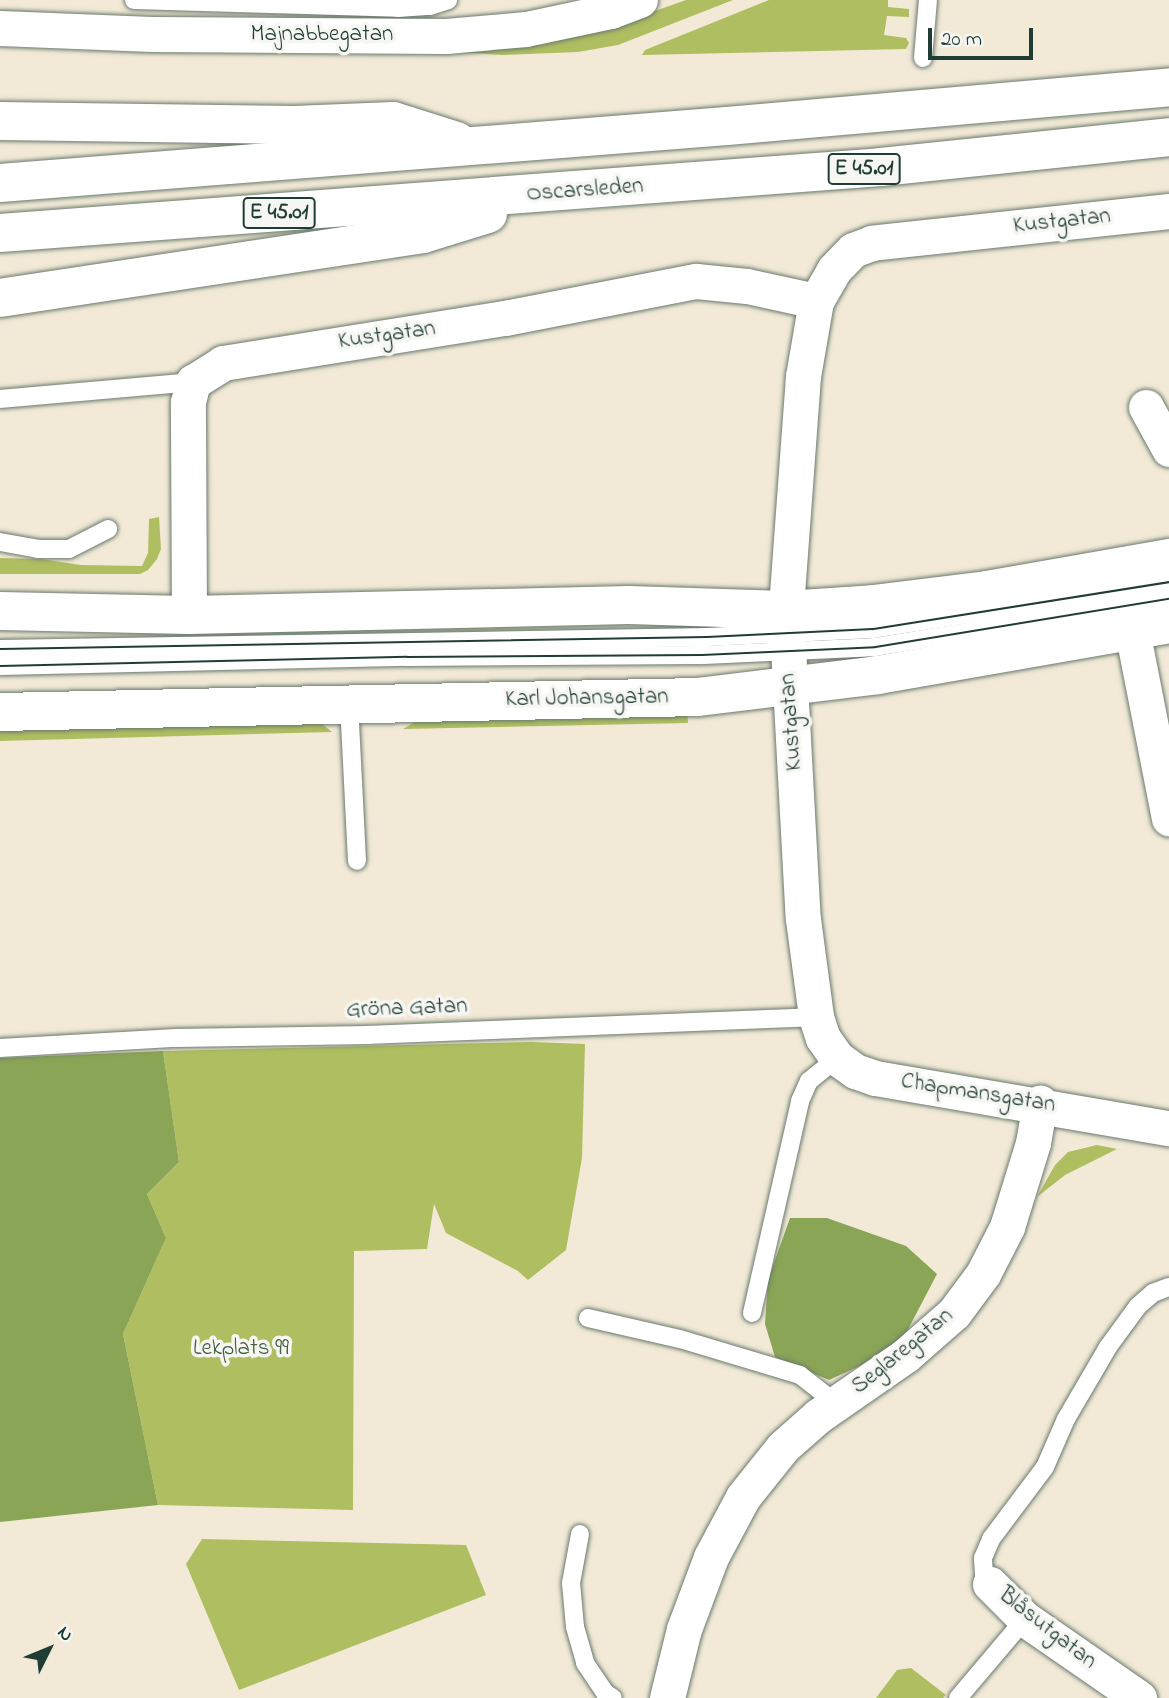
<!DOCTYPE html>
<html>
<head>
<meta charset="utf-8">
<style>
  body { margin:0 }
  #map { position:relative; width:1169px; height:1698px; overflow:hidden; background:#f2ead7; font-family:"Indie Flower",sans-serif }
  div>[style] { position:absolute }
  .green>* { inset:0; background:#afbe60 }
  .forest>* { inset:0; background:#8ba556 }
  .roads { filter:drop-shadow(0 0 2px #697a6d) drop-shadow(0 0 2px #697a6d) }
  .lane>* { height:18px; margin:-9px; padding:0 9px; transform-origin:9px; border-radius:9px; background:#fff }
  .street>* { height:35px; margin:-17.5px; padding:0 17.5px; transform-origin:17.5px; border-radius:17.5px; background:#fff }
  .secondary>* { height:38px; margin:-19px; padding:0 19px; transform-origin:19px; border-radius:19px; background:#fff }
  .highway>* { height:38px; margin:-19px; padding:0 19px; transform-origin:19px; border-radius:19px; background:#fff }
  .tram>* { height:2px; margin:-1px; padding:0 1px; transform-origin:1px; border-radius:1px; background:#1f3d34 }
  span { translate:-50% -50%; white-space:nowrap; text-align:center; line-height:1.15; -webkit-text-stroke:7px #f6f6f2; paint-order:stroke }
  .shield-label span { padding:2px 5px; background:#f6f6f2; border:2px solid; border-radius:5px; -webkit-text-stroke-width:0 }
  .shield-label { font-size:21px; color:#1f3d34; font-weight:700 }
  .street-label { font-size:23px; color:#1f3d34 }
  .park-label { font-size:23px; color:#435d3f }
  .north { position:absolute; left:14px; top:1614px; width:70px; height:70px; -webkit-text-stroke:5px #f6f6f2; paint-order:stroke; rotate:47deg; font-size:19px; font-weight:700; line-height:28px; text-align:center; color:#1f3d34 }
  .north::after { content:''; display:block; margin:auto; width:24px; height:32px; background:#1f3d34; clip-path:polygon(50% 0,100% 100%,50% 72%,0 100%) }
  .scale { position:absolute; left:928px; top:28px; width:105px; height:32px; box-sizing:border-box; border:4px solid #1f3d34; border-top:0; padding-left:9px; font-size:21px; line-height:24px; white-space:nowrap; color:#1f3d34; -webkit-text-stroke:5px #f6f6f2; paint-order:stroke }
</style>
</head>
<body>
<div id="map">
  <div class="green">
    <i style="clip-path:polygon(686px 0,733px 0,618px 45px,578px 52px,502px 55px,439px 51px,540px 45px,604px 29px)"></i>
    <i style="clip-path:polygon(769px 0,888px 0,888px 7px,909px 9px,909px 17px,887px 16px,884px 35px,906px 38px,909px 43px,906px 49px,642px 55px,645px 50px)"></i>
    <i style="clip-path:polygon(159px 517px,161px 549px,157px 559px,148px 570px,140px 574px,0 574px,0 558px,41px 559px,81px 565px,142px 566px,148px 553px,149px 519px)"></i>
    <i style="clip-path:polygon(687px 705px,688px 723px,403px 729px,418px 720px)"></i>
    <i style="clip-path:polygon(0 723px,321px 723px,332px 732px,0 741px)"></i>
    <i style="clip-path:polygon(532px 1042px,585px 1044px,582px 1158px,566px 1250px,528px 1280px,518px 1271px,446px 1233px,434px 1204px,427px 1249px,354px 1251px,353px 1510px,158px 1505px,123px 1334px,166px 1238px,147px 1194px,179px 1162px,163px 1051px)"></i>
    <i style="clip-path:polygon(1097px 1145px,1117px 1149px,1065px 1175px,1037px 1197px,1055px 1165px,1068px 1152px)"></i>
    <i style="clip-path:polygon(202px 1539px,466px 1545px,486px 1595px,239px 1690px,186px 1564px)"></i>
    <i style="clip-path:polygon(911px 1668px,946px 1695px,943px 1698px,876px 1698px,897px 1670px)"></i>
  </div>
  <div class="forest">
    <i style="clip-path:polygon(163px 1051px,179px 1162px,147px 1194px,166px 1238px,123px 1334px,158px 1505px,0 1522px,0 1058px)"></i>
    <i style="clip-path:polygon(790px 1218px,827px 1218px,906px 1246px,937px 1274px,903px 1339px,875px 1359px,829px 1380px,775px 1357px,765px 1324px,768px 1280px)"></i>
  </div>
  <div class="roads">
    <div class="lane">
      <i style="left:134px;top:0;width:264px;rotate:1.7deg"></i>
      <i style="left:398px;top:8px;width:32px;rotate:-4deg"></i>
      <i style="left:430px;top:6px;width:19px;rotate:-18deg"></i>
      <i style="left:923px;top:58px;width:58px;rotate:-85.1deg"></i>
      <i style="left:0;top:399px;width:194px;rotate:-5deg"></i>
      <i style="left:0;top:542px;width:39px;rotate:10deg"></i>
      <i style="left:38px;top:549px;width:31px"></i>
      <i style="left:69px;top:549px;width:44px;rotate:-27.1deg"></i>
      <i style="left:0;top:649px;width:707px;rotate:-0.97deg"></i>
      <i style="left:707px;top:637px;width:166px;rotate:-2.8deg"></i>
      <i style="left:873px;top:629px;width:300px;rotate:-9deg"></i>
      <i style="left:0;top:666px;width:407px;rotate:-1.3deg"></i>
      <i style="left:407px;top:657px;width:295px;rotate:-0.4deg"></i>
      <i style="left:702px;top:655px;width:173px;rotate:-2.6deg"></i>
      <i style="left:875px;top:647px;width:298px;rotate:-9.3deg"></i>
      <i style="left:349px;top:703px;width:158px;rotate:87.1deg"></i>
      <i style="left:0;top:1048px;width:176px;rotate:-3.3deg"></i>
      <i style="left:176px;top:1038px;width:193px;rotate:-0.9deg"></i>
      <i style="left:369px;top:1035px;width:447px;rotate:-2.3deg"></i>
      <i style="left:752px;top:1313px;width:217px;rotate:-77.2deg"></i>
      <i style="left:800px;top:1101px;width:22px;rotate:-66deg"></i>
      <i style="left:809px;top:1081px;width:36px;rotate:-39deg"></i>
      <i style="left:588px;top:1318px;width:94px;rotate:12.9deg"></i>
      <i style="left:680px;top:1339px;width:125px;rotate:16.7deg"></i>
      <i style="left:800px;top:1375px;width:47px;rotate:38.1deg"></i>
      <i style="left:580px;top:1534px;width:50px;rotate:100.4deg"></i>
      <i style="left:571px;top:1583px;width:44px;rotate:84.8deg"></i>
      <i style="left:575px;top:1627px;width:37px;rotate:74deg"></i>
      <i style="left:585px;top:1663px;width:36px;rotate:56deg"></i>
      <i style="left:605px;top:1693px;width:9px;rotate:32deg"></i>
      <i style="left:990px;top:1584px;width:12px;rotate:-121deg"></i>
      <i style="left:984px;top:1574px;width:16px;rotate:-94deg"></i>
      <i style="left:983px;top:1558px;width:21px;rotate:-67deg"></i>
      <i style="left:991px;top:1539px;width:90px;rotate:-53.1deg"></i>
      <i style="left:1045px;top:1467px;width:52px;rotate:-66.4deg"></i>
      <i style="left:1066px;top:1419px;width:83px;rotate:-59.7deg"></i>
      <i style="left:1108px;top:1347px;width:51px;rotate:-53.8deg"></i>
      <i style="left:1138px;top:1306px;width:20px;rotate:-41deg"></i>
      <i style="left:1153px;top:1293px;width:17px;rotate:-21deg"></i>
      <i style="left:958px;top:1698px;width:104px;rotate:-49.7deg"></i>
    </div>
    <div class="street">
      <i style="left:0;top:28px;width:152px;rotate:2.3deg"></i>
      <i style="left:152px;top:34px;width:294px;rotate:0.4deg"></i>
      <i style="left:446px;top:36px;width:80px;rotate:-5deg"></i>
      <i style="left:526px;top:29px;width:87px;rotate:-12deg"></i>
      <i style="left:611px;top:11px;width:31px;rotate:-21deg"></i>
      <i style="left:1169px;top:211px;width:299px;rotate:173.9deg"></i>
      <i style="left:872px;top:243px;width:20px;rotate:160deg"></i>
      <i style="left:853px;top:250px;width:28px;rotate:134deg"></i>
      <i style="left:834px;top:270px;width:36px;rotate:120deg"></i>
      <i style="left:816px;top:301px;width:76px;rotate:99.8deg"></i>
      <i style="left:803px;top:376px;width:235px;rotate:94.2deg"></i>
      <i style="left:786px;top:610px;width:309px;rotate:86.9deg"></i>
      <i style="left:803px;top:919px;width:99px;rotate:82.4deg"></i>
      <i style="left:816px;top:1017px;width:22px;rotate:72deg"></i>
      <i style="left:823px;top:1038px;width:24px;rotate:55deg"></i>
      <i style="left:837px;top:1058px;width:22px;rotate:36deg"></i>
      <i style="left:855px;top:1071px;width:21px;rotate:19deg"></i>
      <i style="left:875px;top:1078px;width:298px;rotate:9.7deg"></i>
      <i style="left:1146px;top:407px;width:48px;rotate:61.3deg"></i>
      <i style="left:189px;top:615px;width:213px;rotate:-90.3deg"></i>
      <i style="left:188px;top:402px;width:21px;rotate:-76deg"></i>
      <i style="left:193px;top:382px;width:36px;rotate:-32deg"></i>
      <i style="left:223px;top:363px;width:286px;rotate:-9.1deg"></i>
      <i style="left:505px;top:318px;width:195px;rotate:-11deg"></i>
      <i style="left:696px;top:281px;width:51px;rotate:5.6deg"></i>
      <i style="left:747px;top:286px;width:71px;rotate:12.3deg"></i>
      <i style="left:1132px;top:630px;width:192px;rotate:78.9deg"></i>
      <i style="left:990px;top:1584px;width:49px;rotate:45deg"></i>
      <i style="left:1025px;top:1619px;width:139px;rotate:34.7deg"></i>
      <i style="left:667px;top:1698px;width:71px;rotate:-76.2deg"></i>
      <i style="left:684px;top:1629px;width:77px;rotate:-69.4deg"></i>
      <i style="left:711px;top:1557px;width:68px;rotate:-61.9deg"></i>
      <i style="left:743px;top:1497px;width:64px;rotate:-51.3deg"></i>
      <i style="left:783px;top:1447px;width:47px;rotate:-41.5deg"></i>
      <i style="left:818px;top:1416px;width:107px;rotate:-34.7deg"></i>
      <i style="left:906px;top:1355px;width:64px;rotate:-41.2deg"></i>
      <i style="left:954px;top:1313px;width:49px;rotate:-53.4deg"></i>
      <i style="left:983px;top:1274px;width:53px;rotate:-62.9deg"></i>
      <i style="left:1007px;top:1227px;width:88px;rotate:-72.8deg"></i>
      <i style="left:1033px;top:1143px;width:41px;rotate:-80.1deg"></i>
    </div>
    <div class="secondary">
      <i style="left:0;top:611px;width:189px;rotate:1.2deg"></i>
      <i style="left:189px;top:615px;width:440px;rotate:-1.3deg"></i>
      <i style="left:629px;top:605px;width:157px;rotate:1.8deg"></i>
      <i style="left:786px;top:610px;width:87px;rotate:-3.9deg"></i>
      <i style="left:873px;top:604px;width:115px;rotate:-7deg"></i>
      <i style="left:987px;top:590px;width:185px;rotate:-10deg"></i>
      <i style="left:0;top:712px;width:697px;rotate:-1.23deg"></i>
      <i style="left:697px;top:697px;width:182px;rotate:-6.9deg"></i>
      <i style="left:878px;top:675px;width:295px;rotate:-9.9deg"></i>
    </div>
    <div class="highway">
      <i style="left:0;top:121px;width:294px;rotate:0.8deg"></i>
      <i style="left:294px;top:125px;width:99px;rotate:-2.3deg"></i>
      <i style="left:393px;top:121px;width:67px;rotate:17.4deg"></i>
      <i style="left:0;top:183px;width:729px;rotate:-4.48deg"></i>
      <i style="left:727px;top:126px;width:444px;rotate:-5deg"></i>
      <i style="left:0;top:233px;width:883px;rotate:-4.28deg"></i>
      <i style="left:881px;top:167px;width:290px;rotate:-5.9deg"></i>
      <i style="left:0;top:298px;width:428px;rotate:-8.6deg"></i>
      <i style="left:423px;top:234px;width:68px;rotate:-17.1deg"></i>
    </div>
  </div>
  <div class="tram">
    <i style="left:0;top:649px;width:707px;rotate:-0.97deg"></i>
    <i style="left:707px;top:637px;width:166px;rotate:-2.8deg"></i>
    <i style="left:873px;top:629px;width:300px;rotate:-9deg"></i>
    <i style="left:0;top:666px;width:407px;rotate:-1.3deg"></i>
    <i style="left:407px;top:657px;width:295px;rotate:-0.4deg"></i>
    <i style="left:702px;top:655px;width:173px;rotate:-2.6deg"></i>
    <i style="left:875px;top:647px;width:298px;rotate:-9.3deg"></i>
  </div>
  <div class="shield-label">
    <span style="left:864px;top:169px">E 45.01</span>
    <span style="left:279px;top:213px">E 45.01</span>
  </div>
  <div class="street-label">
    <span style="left:322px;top:35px">Majnabbegatan</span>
    <span style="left:585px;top:191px;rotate:-4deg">Oscarsleden</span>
    <span style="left:1062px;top:222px;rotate:-6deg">Kustgatan</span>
    <span style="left:387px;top:336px;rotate:-8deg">Kustgatan</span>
    <span style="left:587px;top:699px;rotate:-1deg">Karl Johansgatan</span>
    <span style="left:792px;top:722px;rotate:-94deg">Kustgatan</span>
    <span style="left:407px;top:1009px;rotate:-2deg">Gröna Gatan</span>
    <span style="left:978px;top:1094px;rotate:9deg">Chapmansgatan</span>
    <span style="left:903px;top:1352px;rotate:-39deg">Seglaregatan</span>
    <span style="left:1047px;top:1629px;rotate:38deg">Blåsutgatan</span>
  </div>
  <div class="park-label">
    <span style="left:241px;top:1349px">Lekplats 99</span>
  </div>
  <div class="north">N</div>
  <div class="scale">20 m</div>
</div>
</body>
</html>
